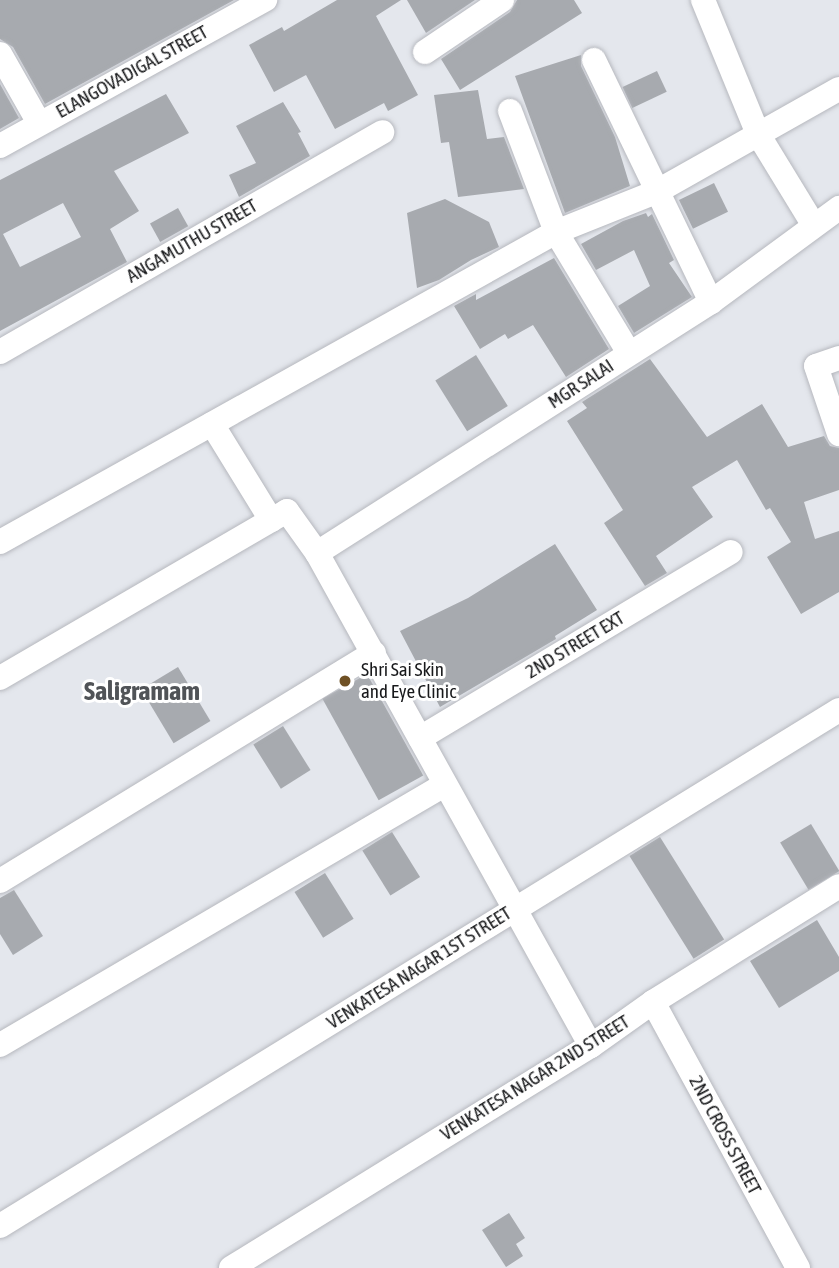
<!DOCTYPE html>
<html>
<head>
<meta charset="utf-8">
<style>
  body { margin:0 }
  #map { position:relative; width:839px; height:1268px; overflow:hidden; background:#e4e7ed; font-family:"Asap Condensed",sans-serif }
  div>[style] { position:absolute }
  .building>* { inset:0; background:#a7aaaf; transform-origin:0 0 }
  .roads { filter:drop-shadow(0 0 2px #b6b8be) drop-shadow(0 0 2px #b6b8be) }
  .minor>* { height:24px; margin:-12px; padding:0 12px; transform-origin:12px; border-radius:12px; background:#fff }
  .dots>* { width:19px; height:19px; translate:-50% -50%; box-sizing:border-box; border:4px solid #fff; border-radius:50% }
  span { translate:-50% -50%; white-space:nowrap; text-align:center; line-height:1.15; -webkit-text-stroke:6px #fff; paint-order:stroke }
  .street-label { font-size:19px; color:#18191b }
  .poi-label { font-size:19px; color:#18191b }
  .left { translate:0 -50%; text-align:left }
  .district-label { font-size:26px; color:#505357; font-weight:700 }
</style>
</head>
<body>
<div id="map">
  <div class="building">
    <i style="clip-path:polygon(0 0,234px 0,45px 104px,13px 47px,0 39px)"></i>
    <i style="clip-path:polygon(337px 0,401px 0,376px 16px,418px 95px,388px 111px,384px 103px,335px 129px,306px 75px,274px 92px,249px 45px,282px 27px,284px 31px)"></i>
    <i style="clip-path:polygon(407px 0,475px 0,426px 33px)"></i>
    <i style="clip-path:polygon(517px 0,574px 0,582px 13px,460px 90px,441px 59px,510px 12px)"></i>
    <i style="clip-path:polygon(581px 55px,581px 66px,615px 137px,630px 186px,565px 213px,515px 76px)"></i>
    <i style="left:657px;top:71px;width:23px;height:38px;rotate:65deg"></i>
    <i style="clip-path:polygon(0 84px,19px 118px,0 129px)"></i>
    <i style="clip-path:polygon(478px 90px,487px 139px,504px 137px,524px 189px,458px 197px,449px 142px,441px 143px,434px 95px)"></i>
    <i style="clip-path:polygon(evenodd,166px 94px,189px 133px,114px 171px,139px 211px,110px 229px,127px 262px,0 331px,0 180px,166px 94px,63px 203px,81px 237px,20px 267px,3px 234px,63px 203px)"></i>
    <i style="clip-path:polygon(283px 102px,301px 132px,298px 133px,310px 156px,239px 197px,229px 175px,256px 163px,236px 126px)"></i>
    <i style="left:714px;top:183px;width:32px;height:39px;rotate:64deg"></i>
    <i style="clip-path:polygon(445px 199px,489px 222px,499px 247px,471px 260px,439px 280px,417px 288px,407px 213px)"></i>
    <i style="left:178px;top:208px;width:21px;height:32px;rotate:61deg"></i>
    <i style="clip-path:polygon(646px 213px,648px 217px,652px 214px,674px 260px,669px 263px,692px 297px,634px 333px,618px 306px,650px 286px,634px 250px,596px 270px,581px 244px,623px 221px)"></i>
    <i style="clip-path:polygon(554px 258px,609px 349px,566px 377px,533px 325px,508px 339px,505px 334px,480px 349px,454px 306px,476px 294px,476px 300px)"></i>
    <i style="left:476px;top:355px;width:60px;height:48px;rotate:58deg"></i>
    <i style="clip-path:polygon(650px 359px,707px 437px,762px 404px,788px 447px,824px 436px,830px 446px,839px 448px,839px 490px,804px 502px,815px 539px,839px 531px,839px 592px,801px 614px,767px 557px,791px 542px,770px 508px,766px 510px,737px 460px,692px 487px,713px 517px,656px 556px,667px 573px,645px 586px,604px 523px,623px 510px,567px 421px,587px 408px,582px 402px)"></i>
    <i style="clip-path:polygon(555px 544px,597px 610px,555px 636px,556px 639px,440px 707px,400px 631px,468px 598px)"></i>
    <i style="left:178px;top:667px;width:63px;height:43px;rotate:59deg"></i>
    <i style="left:367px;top:674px;width:116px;height:51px;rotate:61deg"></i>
    <i style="left:283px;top:726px;width:52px;height:35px;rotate:58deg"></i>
    <i style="left:811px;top:824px;width:55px;height:36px;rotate:59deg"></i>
    <i style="left:392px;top:832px;width:53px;height:35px;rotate:58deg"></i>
    <i style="left:660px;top:837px;width:121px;height:36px;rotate:58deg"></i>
    <i style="left:325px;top:873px;width:54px;height:36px;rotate:58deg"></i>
    <i style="clip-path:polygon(14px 890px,43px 936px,13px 955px,0 934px,0 898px)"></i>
    <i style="clip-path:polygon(817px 920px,839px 957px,839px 971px,779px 1008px,750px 961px)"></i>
    <i style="clip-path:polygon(509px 1213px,525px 1238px,516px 1244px,523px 1256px,506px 1267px,482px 1230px)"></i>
  </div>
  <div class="roads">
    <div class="minor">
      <i style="left:703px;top:0;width:145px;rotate:67.7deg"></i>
      <i style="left:758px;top:134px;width:105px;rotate:58.6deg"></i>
      <i style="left:425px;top:52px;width:93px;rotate:-34deg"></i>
      <i style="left:0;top:54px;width:79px;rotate:60.5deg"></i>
      <i style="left:594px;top:60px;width:269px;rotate:64.2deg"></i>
      <i style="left:510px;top:111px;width:129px;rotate:69.2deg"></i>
      <i style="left:556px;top:232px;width:141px;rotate:58.9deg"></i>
      <i style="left:0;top:146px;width:303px;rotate:-28.9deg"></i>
      <i style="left:0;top:352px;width:441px;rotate:-29.9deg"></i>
      <i style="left:839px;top:358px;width:24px;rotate:161deg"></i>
      <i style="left:816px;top:366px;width:72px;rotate:71.3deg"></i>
      <i style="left:212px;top:424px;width:113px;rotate:58.4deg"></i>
      <i style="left:0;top:542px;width:637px;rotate:-29.14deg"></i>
      <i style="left:556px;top:232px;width:108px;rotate:-21.8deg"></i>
      <i style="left:656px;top:192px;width:210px;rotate:-29.4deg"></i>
      <i style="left:317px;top:553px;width:467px;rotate:-32.5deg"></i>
      <i style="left:711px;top:302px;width:159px;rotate:-36.3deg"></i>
      <i style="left:0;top:678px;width:332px;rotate:-30.2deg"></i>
      <i style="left:287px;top:511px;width:52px;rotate:54.5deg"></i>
      <i style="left:317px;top:553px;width:564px;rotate:60.94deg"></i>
      <i style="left:420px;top:738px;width:362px;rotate:-30.9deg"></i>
      <i style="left:0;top:881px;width:438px;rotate:-31.4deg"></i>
      <i style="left:653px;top:1002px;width:303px;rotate:61.4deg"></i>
      <i style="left:0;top:1045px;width:515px;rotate:-30.35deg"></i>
      <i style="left:0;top:1226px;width:985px;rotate:-31.59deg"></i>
      <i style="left:231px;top:1268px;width:423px;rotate:-31.7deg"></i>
      <i style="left:591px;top:1046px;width:76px;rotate:-35.4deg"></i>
      <i style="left:653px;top:1002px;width:219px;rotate:-31.9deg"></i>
    </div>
  </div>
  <div class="dots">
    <i style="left:345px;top:681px;background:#6f5125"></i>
  </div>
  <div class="street-label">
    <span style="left:132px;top:72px;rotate:-29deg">ELANGOVADIGAL STREET</span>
    <span style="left:192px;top:241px;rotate:-30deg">ANGAMUTHU STREET</span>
    <span style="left:581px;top:384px;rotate:-33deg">MGR SALAI</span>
    <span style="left:575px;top:645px;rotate:-31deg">2ND STREET EXT</span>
    <span style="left:419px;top:968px;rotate:-32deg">VENKATESA NAGAR 1ST STREET</span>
    <span style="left:535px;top:1078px;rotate:-32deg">VENKATESA NAGAR 2ND STREET</span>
    <span style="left:725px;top:1135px;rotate:62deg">2ND CROSS STREET</span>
  </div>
  <div class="poi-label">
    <span class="left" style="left:361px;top:681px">Shri Sai Skin<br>and Eye Clinic</span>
  </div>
  <div class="district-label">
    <span style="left:142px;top:692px">Saligramam</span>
  </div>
</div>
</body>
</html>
